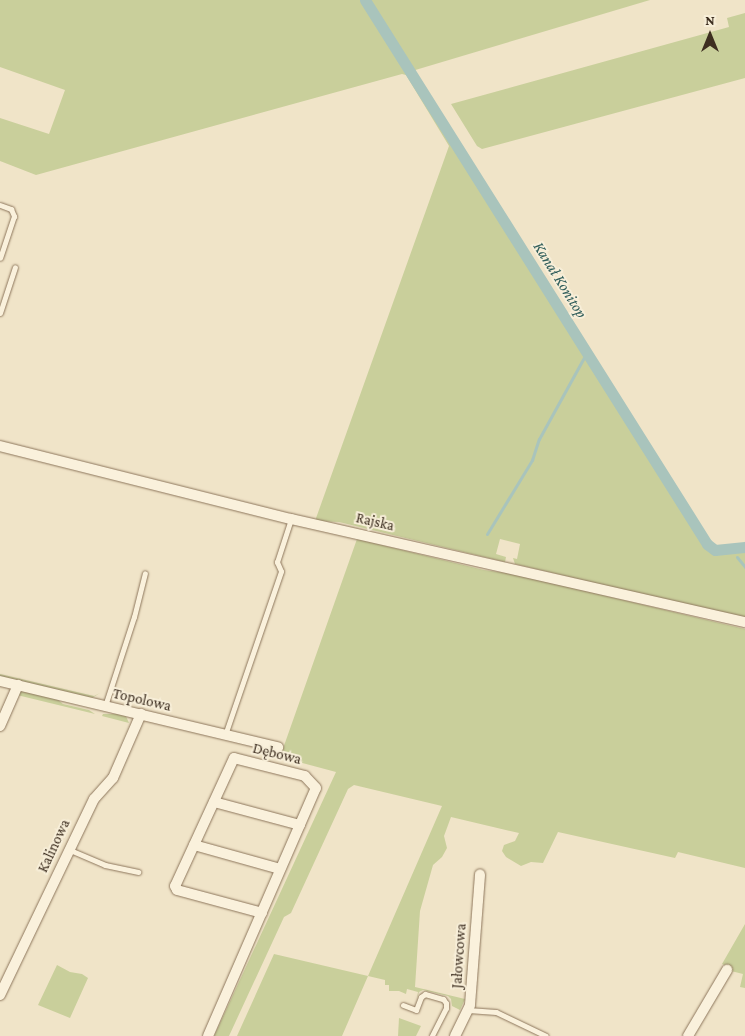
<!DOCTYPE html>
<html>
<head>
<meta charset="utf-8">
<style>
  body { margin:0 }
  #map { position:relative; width:745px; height:1036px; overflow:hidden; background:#f0e4c8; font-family:"Crimson Pro",serif }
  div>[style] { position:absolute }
  .green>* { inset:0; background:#c9cf9b }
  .stream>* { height:3px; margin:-1.5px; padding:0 1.5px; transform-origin:1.5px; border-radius:1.5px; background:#a9c4bc }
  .canal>* { height:11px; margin:-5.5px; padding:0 5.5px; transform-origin:5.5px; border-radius:5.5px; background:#a9c4bc }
  .roads { filter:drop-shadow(0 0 1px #8d765c) drop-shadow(0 0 1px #8d765c) }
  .lane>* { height:5px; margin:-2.5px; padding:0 2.5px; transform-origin:2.5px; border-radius:2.5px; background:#faf1dc }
  .street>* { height:10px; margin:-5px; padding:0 5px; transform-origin:5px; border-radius:5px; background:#faf1dc }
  span { translate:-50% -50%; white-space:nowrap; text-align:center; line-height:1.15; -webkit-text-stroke:4px #f7eed8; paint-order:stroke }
  .street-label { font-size:15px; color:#3d2e20 }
  .water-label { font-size:16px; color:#2f5d5a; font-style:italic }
  .north { position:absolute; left:685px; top:10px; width:50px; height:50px; -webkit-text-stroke:4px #f7eed8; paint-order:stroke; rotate:0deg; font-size:14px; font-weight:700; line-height:20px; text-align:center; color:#3d2e20 }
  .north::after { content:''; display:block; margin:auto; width:18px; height:22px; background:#3d2e20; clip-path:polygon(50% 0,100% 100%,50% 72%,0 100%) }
</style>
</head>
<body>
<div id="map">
  <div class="green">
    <i style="clip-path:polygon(0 0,362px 0,705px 546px,713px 553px,721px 554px,745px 550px,745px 619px,515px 564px,513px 558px,517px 559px,520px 544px,500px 539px,496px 554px,506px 557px,505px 562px,339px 522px,315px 521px,449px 146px,406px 75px,402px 74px,36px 175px,0 161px,0 118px,49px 134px,65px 90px,0 67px)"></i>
    <i style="clip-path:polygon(368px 0,650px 0,412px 71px)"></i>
    <i style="clip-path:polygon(745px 13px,745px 78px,482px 149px,477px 146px,451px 104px,729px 27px,727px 18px)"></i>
    <i style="clip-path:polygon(357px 539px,484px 570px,514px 574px,745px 629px,745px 868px,678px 852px,675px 858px,558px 832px,543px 863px,531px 862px,521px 866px,506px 857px,502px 851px,504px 845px,515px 841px,519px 833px,451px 817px,444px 836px,447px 848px,442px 857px,433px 865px,420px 911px,415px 987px,465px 999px,460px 1010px,452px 1006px,451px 999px,448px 996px,423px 990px,419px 992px,417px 998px,418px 992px,407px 989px,406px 994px,399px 991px,389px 991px,389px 985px,385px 985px,385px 980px,368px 976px,342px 1036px,237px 1036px,274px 954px,368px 976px,442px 806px,354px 785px,348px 789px,291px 913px,284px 917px,229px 1036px,214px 1036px,336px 772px,280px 757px)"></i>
    <i style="clip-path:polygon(0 674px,94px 696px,100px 693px,92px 698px,0 676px)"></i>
    <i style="clip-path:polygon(19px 690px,56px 698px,63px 704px,89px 710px,95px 714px,17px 695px)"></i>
    <i style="clip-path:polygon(103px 714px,125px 714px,129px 723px,102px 716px)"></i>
    <i style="clip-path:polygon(745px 924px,745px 988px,740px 987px,743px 974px,731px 971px,732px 968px,722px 964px)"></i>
    <i style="clip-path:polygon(57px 965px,70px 972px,82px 974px,88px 978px,70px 1018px,38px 1005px)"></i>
    <i style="clip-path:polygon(399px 1018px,421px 1026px,416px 1036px,398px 1036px)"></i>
  </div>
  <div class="stream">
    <i style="left:487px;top:534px;width:87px;rotate:-58.7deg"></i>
    <i style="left:532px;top:460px;width:22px;rotate:-72deg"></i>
    <i style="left:539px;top:439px;width:99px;rotate:-61.1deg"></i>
    <i style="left:737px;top:557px;width:13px;rotate:51deg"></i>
  </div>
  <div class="canal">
    <i style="left:365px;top:0;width:643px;rotate:57.84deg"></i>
    <i style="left:707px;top:544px;width:10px;rotate:37deg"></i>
    <i style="left:715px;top:550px;width:30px;rotate:-6deg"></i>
  </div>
  <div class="roads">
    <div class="lane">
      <i style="left:0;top:205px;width:12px;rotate:20deg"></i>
      <i style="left:11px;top:209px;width:8px;rotate:67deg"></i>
      <i style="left:14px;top:216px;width:44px;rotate:108.4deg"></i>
      <i style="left:0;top:313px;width:48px;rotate:-71.9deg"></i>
      <i style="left:105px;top:706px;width:94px;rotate:-72deg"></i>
      <i style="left:134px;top:617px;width:45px;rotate:-76deg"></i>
      <i style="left:225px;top:735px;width:173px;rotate:-71.1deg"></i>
      <i style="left:281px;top:571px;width:10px;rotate:-114deg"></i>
      <i style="left:277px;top:562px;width:45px;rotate:-72deg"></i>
      <i style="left:70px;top:850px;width:38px;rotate:23deg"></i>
      <i style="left:105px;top:865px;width:34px;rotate:12deg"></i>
      <i style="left:403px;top:1005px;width:14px;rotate:21deg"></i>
      <i style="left:416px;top:1010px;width:14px;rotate:-69deg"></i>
      <i style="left:421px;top:997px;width:5px;rotate:-37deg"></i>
      <i style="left:425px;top:994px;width:19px;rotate:16deg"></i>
      <i style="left:443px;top:999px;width:5px;rotate:53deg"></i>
      <i style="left:446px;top:1003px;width:5px;rotate:90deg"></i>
      <i style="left:446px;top:1008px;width:31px;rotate:117deg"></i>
      <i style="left:468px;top:1010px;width:28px;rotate:4deg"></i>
      <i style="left:496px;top:1012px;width:55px;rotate:25.6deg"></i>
    </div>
    <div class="street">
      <i style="left:0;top:446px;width:300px;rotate:14.1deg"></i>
      <i style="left:291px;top:519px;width:466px;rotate:12.8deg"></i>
      <i style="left:0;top:681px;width:286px;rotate:13.4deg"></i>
      <i style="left:0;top:726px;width:45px;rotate:-66.3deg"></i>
      <i style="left:214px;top:802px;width:89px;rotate:15deg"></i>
      <i style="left:194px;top:845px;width:89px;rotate:15.6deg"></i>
      <i style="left:0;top:995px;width:217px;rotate:-64.4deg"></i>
      <i style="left:94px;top:799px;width:28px;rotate:-48deg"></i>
      <i style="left:113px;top:778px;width:70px;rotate:-66.4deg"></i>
      <i style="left:208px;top:1036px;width:270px;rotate:-66.5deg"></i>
      <i style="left:316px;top:788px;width:16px;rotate:-133deg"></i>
      <i style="left:305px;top:776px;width:73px;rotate:-165.8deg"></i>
      <i style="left:234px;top:758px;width:141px;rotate:114.7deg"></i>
      <i style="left:175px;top:886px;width:4px;rotate:63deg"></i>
      <i style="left:177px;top:890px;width:88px;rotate:15.1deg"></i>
      <i style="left:455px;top:1036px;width:34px;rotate:-64deg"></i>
      <i style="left:470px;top:1005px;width:131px;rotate:-85.6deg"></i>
      <i style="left:688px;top:1036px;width:77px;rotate:-59.4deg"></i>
    </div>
  </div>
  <div class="street-label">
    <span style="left:375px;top:522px;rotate:13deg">Rajska</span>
    <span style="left:142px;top:700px;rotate:13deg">Topolowa</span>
    <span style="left:277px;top:754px;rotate:14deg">Dębowa</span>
    <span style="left:54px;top:846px;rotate:-65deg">Kalinowa</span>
    <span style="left:459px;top:956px;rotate:-86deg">Jałowcowa</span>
  </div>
  <div class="water-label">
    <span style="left:560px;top:280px;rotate:58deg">Kanał Konitop</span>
  </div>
  <div class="north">N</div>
</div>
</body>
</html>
